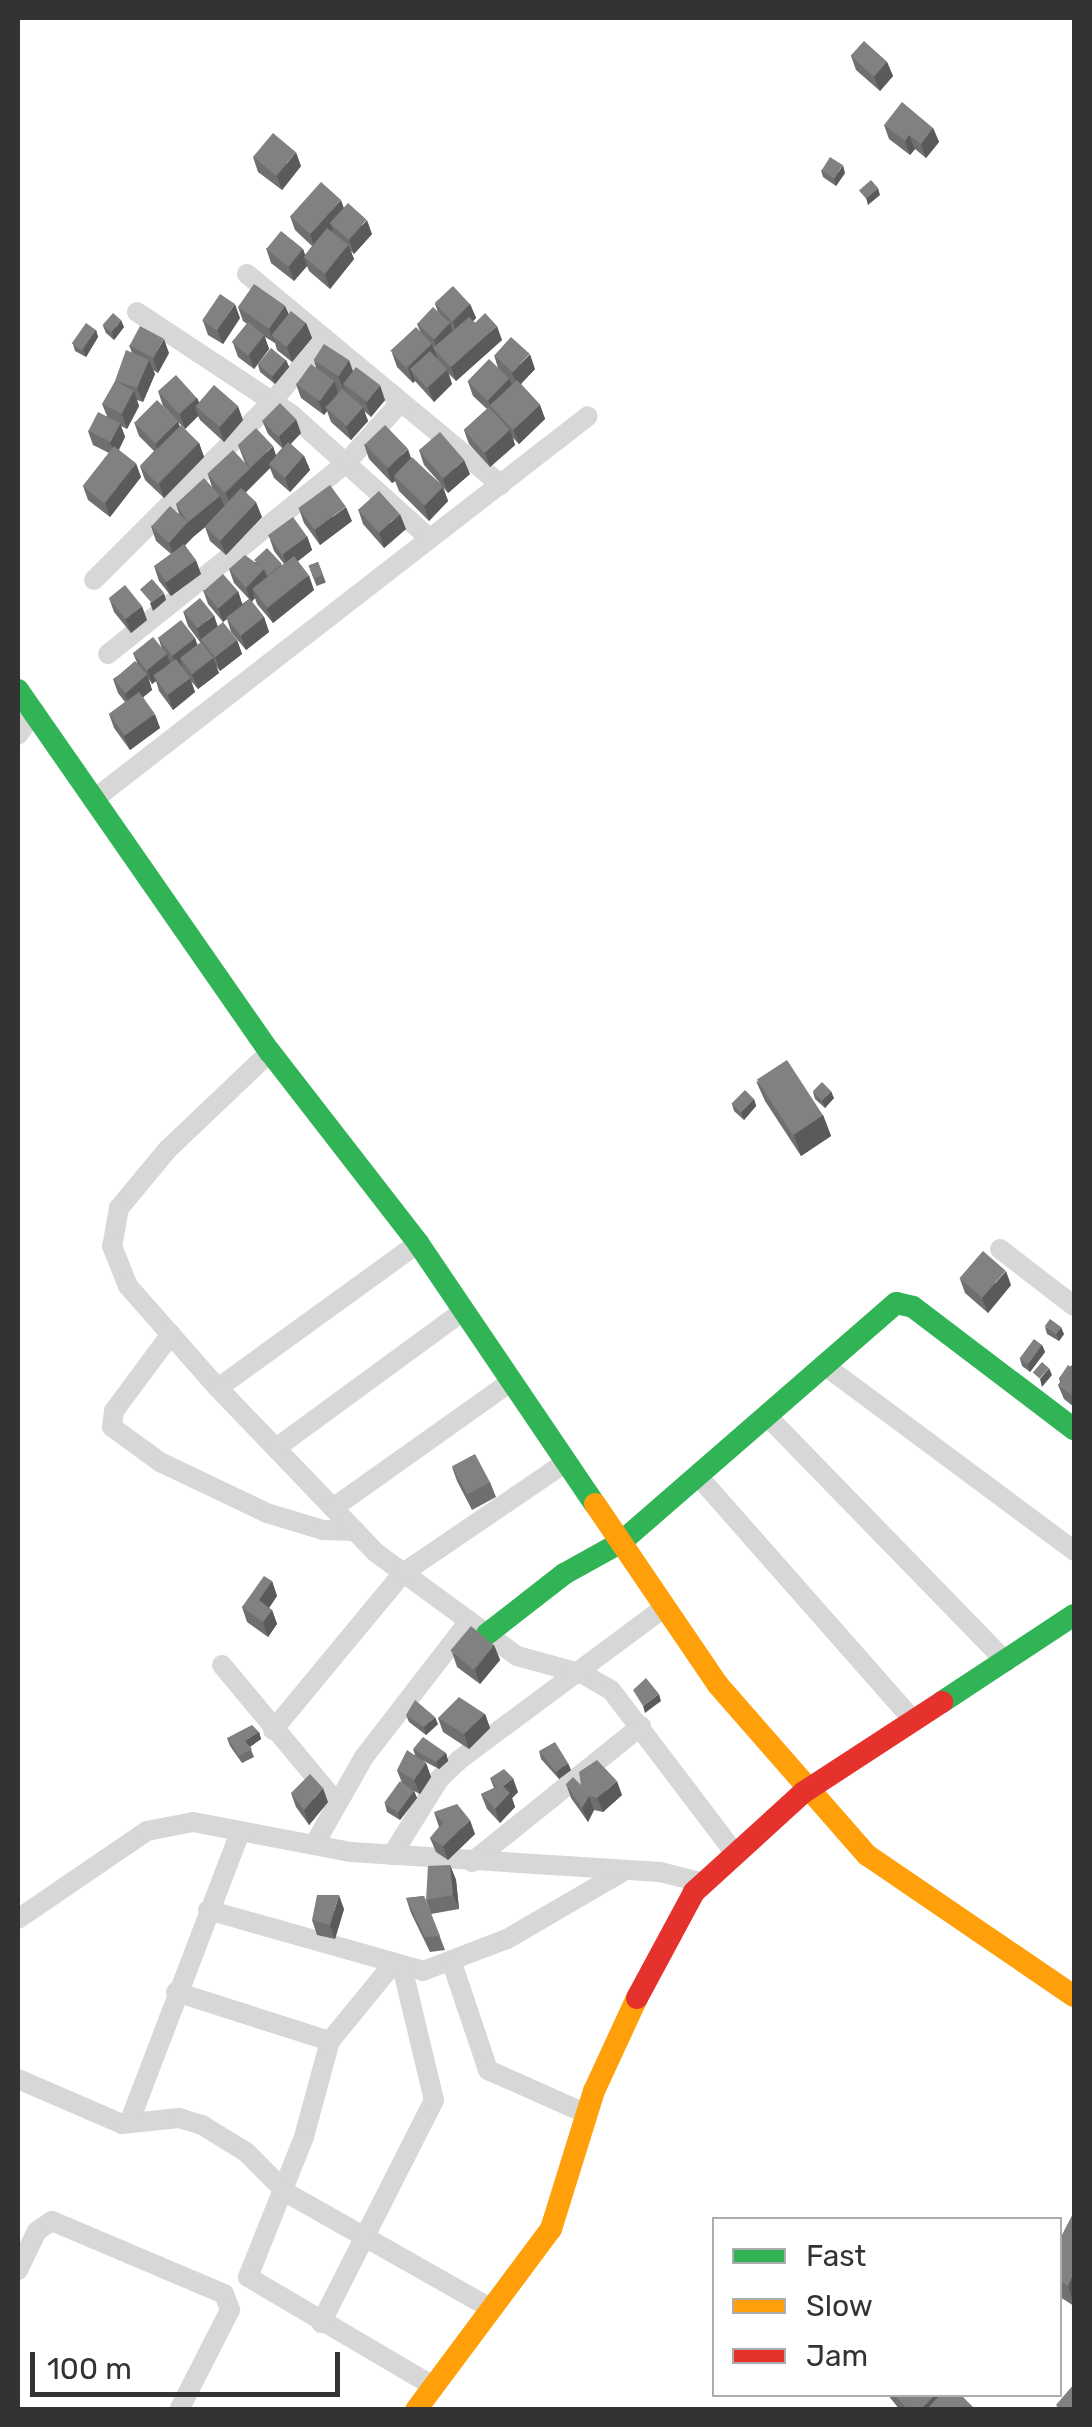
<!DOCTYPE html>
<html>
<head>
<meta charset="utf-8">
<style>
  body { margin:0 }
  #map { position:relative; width:1092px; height:2427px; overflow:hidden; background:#fff; font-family:Rubik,sans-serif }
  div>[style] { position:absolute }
  .street>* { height:20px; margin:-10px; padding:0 10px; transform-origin:10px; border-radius:10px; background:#d7d7d7 }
  .fast>* { height:22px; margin:-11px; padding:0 11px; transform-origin:11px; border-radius:11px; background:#30b455 }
  .slow>* { height:22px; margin:-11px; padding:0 11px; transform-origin:11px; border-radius:11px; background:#ff9f0a }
  .jam>* { height:22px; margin:-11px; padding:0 11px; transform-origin:11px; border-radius:11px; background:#e5322d }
  .wall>* { inset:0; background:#6f6f6f; transform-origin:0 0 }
  .shaded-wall>* { inset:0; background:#5a5a5a }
  .building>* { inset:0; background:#818181; transform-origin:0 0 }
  span { translate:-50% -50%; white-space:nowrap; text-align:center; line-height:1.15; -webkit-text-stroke:10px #fff; paint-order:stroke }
  .frame { position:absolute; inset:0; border:20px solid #333; pointer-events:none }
  .legend { position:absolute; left:712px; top:2217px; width:350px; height:180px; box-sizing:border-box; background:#fff; border:2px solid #adadad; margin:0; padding:12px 18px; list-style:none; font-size:30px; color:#333 }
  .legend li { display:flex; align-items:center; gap:20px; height:50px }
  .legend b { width:50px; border:2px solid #adadad }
  .scale { position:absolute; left:30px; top:2352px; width:310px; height:45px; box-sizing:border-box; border:5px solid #333; border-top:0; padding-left:12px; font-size:30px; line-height:35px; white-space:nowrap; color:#333; -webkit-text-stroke:8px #fff; paint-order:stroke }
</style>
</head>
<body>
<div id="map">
  <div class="street">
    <i style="left:247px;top:274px;width:330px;rotate:39.7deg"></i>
    <i style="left:137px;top:312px;width:185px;rotate:33.5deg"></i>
    <i style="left:291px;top:414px;width:186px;rotate:41.9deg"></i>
    <i style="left:94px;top:580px;width:253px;rotate:-45deg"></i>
    <i style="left:273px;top:401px;width:81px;rotate:-51deg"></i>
    <i style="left:108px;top:654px;width:305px;rotate:-38.7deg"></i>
    <i style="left:346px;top:463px;width:82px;rotate:-48deg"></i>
    <i style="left:18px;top:735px;width:29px;rotate:-56deg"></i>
    <i style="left:93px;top:800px;width:626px;rotate:-37.8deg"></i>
    <i style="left:270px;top:1052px;width:141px;rotate:136.4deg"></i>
    <i style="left:168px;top:1149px;width:77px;rotate:129.7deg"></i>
    <i style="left:119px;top:1208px;width:39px;rotate:100deg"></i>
    <i style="left:112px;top:1246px;width:43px;rotate:68.2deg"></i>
    <i style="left:128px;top:1286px;width:136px;rotate:48.6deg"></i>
    <i style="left:218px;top:1388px;width:247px;rotate:-35.9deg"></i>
    <i style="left:1000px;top:1249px;width:93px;rotate:37.6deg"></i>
    <i style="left:171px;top:1334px;width:96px;rotate:126.5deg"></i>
    <i style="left:114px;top:1411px;width:16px;rotate:97deg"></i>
    <i style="left:112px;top:1427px;width:59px;rotate:36.1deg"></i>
    <i style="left:160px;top:1462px;width:119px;rotate:25.5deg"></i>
    <i style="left:267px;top:1513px;width:59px;rotate:16.9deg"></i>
    <i style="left:323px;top:1530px;width:32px;rotate:2deg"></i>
    <i style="left:824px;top:1365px;width:312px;rotate:36.6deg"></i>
    <i style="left:218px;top:1388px;width:227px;rotate:46.2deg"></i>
    <i style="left:375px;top:1552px;width:176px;rotate:36.2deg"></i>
    <i style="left:517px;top:1656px;width:68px;rotate:15.3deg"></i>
    <i style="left:583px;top:1674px;width:32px;rotate:30deg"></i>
    <i style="left:611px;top:1690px;width:203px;rotate:52.8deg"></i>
    <i style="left:767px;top:1416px;width:343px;rotate:45.8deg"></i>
    <i style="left:276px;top:1448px;width:232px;rotate:-36.2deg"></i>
    <i style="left:698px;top:1476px;width:327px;rotate:48.6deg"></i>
    <i style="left:333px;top:1508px;width:217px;rotate:-35.4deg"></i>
    <i style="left:222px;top:1665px;width:180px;rotate:50.2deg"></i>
    <i style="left:273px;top:1730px;width:204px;rotate:-50.4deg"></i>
    <i style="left:403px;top:1573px;width:196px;rotate:-34.2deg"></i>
    <i style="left:314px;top:1845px;width:101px;rotate:-60.4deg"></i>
    <i style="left:364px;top:1757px;width:172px;rotate:-52.3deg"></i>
    <i style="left:392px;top:1855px;width:91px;rotate:-58.1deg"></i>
    <i style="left:440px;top:1778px;width:26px;rotate:-43deg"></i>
    <i style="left:459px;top:1760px;width:257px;rotate:-36.6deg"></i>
    <i style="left:472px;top:1862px;width:217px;rotate:-38.8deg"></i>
    <i style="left:208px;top:1910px;width:223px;rotate:15.8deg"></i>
    <i style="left:423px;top:1971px;width:90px;rotate:-20.9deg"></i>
    <i style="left:507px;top:1939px;width:133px;rotate:-30.2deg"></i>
    <i style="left:18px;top:1919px;width:156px;rotate:-34.3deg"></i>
    <i style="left:147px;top:1831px;width:47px;rotate:-11.1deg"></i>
    <i style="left:193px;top:1822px;width:161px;rotate:10.8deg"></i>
    <i style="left:351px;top:1852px;width:310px;rotate:3.7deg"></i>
    <i style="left:660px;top:1872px;width:45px;rotate:14deg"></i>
    <i style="left:452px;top:1963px;width:113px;rotate:71.4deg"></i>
    <i style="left:488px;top:2070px;width:108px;rotate:24deg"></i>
    <i style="left:393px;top:1964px;width:99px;rotate:129.3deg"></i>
    <i style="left:330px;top:2041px;width:99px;rotate:105.2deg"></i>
    <i style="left:304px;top:2137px;width:151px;rotate:111.8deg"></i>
    <i style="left:248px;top:2277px;width:215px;rotate:30.5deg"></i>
    <i style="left:176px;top:1992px;width:162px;rotate:17.7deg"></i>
    <i style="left:18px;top:2079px;width:113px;rotate:23.4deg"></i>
    <i style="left:122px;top:2124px;width:57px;rotate:-6deg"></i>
    <i style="left:179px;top:2118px;width:24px;rotate:17deg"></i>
    <i style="left:202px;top:2125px;width:52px;rotate:31.5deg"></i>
    <i style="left:246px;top:2152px;width:58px;rotate:45deg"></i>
    <i style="left:287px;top:2193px;width:236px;rotate:29.5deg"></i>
    <i style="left:129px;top:2123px;width:311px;rotate:-69.1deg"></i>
    <i style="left:18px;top:2270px;width:43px;rotate:-64deg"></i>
    <i style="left:37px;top:2231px;width:18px;rotate:-34deg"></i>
    <i style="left:52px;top:2221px;width:187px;rotate:23deg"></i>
    <i style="left:224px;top:2294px;width:17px;rotate:69deg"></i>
    <i style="left:230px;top:2310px;width:112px;rotate:117deg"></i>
    <i style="left:321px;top:2323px;width:250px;rotate:-63.1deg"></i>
    <i style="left:434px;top:2100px;width:137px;rotate:-103.5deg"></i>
  </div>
  <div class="fast">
    <i style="left:18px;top:690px;width:441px;rotate:55.2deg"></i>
    <i style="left:270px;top:1052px;width:242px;rotate:52.2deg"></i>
    <i style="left:418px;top:1243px;width:315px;rotate:55.9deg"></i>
    <i style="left:487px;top:1634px;width:98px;rotate:-37.9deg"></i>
    <i style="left:564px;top:1574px;width:64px;rotate:-29deg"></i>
    <i style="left:620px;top:1543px;width:366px;rotate:-41deg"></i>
    <i style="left:896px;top:1303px;width:17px;rotate:13deg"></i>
    <i style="left:913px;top:1307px;width:202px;rotate:37.2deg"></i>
    <i style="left:942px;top:1702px;width:158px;rotate:-33.4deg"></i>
  </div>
  <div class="slow">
    <i style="left:595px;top:1504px;width:219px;rotate:55.8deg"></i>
    <i style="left:718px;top:1685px;width:226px;rotate:48.8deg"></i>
    <i style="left:867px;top:1855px;width:250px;rotate:34.3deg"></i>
    <i style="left:416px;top:2410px;width:226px;rotate:-53.3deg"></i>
    <i style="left:551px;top:2229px;width:145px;rotate:-72.7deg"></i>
    <i style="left:594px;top:2091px;width:102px;rotate:-65.2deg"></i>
  </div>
  <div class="jam">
    <i style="left:637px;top:1998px;width:120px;rotate:-61.7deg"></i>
    <i style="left:694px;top:1892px;width:149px;rotate:-42.3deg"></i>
    <i style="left:804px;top:1792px;width:165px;rotate:-33.1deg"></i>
  </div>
  <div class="wall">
    <i style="clip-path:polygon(851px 56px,887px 62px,893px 76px,880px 91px,856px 70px)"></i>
    <i style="clip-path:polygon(884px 125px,933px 128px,939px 142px,926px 158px,915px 149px,910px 155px,889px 139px)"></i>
    <i style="clip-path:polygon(253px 157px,301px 166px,282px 190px,258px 172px)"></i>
    <i style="clip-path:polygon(821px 170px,845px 173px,836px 186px,823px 177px)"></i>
    <i style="clip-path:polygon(344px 208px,372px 234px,354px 254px,351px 251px,354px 259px,330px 289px,309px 271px,307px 266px,294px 281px,271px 263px,266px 248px,303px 249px,305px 255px,312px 246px,295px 230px,290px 216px)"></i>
    <i style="clip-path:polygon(435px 304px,470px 304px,476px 318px,473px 321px,502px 340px,456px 381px,449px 374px,452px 384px,434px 402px,415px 381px,413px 383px,397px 367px,392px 353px,420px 331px,417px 324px,438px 312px)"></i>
    <i style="clip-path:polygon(285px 306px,289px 315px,306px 323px,312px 338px,292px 362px,277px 350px,275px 343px,265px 337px,269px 349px,254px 369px,238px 357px,233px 343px,247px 324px,243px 321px,238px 307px)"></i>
    <i style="clip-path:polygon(240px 318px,223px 344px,208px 335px,203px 321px)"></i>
    <i style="clip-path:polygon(103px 326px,124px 327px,114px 340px,106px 333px)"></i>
    <i style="clip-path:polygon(96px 330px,98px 337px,86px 357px,75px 351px,73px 344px)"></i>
    <i style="clip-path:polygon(129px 345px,169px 353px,158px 373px,153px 370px,155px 374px,143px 402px,137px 400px,139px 406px,127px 429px,121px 426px,125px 437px,119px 450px,141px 477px,110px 517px,88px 500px,83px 486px,109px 453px,93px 445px,88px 431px,107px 416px,102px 404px,132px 353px)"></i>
    <i style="clip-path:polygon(494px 355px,535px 369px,521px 384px,540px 405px,545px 419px,519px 444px,513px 438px,515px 445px,490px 467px,469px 444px,464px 430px,487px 409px,473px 396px,468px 382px,498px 368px)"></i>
    <i style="clip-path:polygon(286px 360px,289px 367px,275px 384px,260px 372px,258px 365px)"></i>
    <i style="clip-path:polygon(314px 360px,353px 371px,385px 400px,371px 417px,364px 411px,368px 421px,351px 440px,331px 422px,327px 411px,324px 415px,301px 398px,296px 384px,316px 368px)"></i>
    <i style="clip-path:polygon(158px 391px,197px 398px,199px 402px,243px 420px,224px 442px,200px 420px,198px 416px,185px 429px,163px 406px)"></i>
    <i style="clip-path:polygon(262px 420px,301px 433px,291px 444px,304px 456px,310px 470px,290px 492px,274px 478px,270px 468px,246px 492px,262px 517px,226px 555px,210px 541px,205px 527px,193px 537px,185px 545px,201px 574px,171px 596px,159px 581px,154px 566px,171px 554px,156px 541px,151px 526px,179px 514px,176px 504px,212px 487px,208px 475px,245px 463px,238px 445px,276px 455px,282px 448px,268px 434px)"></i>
    <i style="clip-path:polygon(134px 422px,180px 426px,199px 443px,204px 457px,164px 498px,145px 480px,140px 466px,154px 451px,139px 436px)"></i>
    <i style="clip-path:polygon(364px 444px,411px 458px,441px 484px,424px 465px,419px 450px,470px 474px,448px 493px,443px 487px,448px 501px,429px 521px,399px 491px,395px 481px,392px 483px,369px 459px)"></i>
    <i style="clip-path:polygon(299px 509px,352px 521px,320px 545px,304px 523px)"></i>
    <i style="clip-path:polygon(358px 509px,406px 529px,384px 548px,363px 524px)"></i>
    <i style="clip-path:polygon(269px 536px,307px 536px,312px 550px,298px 561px,314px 590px,273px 623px,257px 604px,255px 598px,252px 602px,264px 617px,269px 632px,246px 650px,231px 632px,227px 619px,223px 622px,208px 604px,203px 590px,238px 591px,242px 604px,249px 599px,234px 583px,229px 569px,255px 562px,282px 565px,284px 564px,274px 551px)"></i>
    <i style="left:318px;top:562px;width:22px;height:10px;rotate:69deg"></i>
    <i style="clip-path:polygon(109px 598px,147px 620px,131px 633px,114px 612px)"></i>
    <i style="clip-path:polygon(183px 611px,218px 626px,237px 640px,242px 654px,220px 671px,216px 666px,219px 673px,198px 689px,191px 681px,195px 692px,173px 710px,159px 691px,156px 681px,152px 684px,149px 679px,152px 690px,143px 697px,160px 728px,130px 750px,114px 728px,109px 714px,125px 702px,118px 693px,113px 679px,137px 663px,133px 653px,162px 649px,158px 637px,195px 638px,197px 645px,203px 646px,188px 626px)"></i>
    <i style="clip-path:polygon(756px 1081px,823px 1115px,831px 1136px,801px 1156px,765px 1101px)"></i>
    <i style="clip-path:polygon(813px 1092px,834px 1098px,825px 1108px,815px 1099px)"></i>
    <i style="clip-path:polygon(754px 1099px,756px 1106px,744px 1120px,734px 1111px,732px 1104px)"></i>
    <i style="clip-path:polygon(960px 1279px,1011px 1285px,988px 1313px,965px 1293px)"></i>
    <i style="clip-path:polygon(1045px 1327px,1064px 1334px,1059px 1341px,1047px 1334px)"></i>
    <i style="clip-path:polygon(1042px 1345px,1045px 1352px,1030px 1372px,1022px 1366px,1020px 1359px)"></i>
    <i style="clip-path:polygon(1074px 1363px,1074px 1407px,1064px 1399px,1058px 1385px,1060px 1382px,1059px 1378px)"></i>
    <i style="clip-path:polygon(452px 1467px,490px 1482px,496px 1497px,472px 1510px,457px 1481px)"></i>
    <i style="clip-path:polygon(272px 1581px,277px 1596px,269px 1608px,272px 1610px,277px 1624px,268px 1637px,247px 1622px,242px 1607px)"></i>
    <i style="clip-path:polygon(494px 1645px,500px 1660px,480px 1684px,457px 1667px,452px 1652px)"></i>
    <i style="clip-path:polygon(485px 1714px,490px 1728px,469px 1749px,443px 1732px,438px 1718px)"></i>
    <i style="clip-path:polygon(406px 1715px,438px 1724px,426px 1735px,409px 1722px)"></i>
    <i style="clip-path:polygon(259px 1732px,261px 1739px,250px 1747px,254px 1757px,242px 1763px,230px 1746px,227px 1738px)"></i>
    <i style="clip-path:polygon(413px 1749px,446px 1753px,448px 1761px,439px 1769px,422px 1760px,426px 1763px,431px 1777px,420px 1794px,414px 1791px,417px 1798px,400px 1820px,387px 1812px,385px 1804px,402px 1783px,397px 1770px,415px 1755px)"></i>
    <i style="clip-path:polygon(539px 1751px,571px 1770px,559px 1779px,541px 1759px)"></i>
    <i style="clip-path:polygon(490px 1778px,518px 1792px,512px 1798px,515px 1807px,500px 1823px,487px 1809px,481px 1794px,494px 1788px)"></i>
    <i style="clip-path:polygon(566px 1784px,581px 1785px,622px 1795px,603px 1812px,594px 1810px,588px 1822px,571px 1798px)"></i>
    <i style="clip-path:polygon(291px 1793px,328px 1802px,309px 1825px,296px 1807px)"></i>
    <i style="clip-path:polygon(434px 1812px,475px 1834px,448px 1860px,436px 1852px,430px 1838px,439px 1827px)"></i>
    <i style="clip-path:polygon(450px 1865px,456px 1880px,459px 1909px,431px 1914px,426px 1900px)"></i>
    <i style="clip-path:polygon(424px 1896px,445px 1950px,430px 1952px,411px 1913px,406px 1898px)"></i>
    <i style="clip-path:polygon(344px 1909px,335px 1939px,317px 1935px,312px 1920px)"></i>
    <i style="clip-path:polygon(1074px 2212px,1074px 2306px,1060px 2297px,1060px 2239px)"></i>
    <i style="clip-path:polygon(887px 2394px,960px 2394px,974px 2410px,900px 2410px)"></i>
  </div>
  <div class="shaded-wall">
    <i style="clip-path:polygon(887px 62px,893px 76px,880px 91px,874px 77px)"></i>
    <i style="clip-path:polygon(933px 128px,939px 142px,926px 158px,921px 144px)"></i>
    <i style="clip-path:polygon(909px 135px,915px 149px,910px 155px,905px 141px)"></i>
    <i style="clip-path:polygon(296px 152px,301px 166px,282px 190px,277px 176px)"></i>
    <i style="clip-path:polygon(843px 165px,845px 173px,836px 186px,834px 179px)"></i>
    <i style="clip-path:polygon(878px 188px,880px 195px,868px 205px,866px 198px)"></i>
    <i style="clip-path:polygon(341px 200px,346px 214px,330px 223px,333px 229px,315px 249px,310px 234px)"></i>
    <i style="clip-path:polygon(367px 220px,372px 234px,354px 254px,349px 240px)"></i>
    <i style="clip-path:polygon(348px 245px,354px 259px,330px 289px,325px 274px)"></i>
    <i style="clip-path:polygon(303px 249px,307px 260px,304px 257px,307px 266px,294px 281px,289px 267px)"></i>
    <i style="clip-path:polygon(235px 304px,240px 318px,223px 344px,217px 330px)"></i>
    <i style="clip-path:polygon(470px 304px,476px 318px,458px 336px,453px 322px)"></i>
    <i style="clip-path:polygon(285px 306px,291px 320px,272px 336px,274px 344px,269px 329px)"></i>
    <i style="clip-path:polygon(121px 320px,124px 327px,114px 340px,112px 332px)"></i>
    <i style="clip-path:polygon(306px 323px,312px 338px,292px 362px,287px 347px)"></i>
    <i style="clip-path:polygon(450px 323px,455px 338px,439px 354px,434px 340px)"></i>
    <i style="clip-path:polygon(497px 326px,502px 340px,456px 381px,451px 367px)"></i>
    <i style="clip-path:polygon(96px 330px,98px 337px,86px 357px,83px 350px)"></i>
    <i style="clip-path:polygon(264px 335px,269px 349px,254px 369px,249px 355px)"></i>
    <i style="clip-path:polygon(164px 339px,169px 353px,158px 373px,153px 358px)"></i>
    <i style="clip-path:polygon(432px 344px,437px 358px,411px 370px,415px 381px,413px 383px,408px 368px)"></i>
    <i style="clip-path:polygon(530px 354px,535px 369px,518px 387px,512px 373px)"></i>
    <i style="clip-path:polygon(149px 360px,155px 374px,143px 402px,137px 388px)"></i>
    <i style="clip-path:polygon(286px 360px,289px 367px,275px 384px,272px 377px)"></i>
    <i style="clip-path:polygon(349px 360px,354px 374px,343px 383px,344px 390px,338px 376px)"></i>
    <i style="clip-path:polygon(447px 370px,452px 384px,434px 402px,428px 388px)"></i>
    <i style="clip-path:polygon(509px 378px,514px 392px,490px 405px,488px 400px)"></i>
    <i style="clip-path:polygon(334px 381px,339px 395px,325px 407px,327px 411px,324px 415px,318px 401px)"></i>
    <i style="clip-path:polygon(380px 385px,385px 400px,371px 417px,366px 403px)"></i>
    <i style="clip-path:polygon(134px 391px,139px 406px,127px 429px,122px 414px)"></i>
    <i style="clip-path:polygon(197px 398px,203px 412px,195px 406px,198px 416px,185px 429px,180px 414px)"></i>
    <i style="clip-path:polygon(540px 405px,545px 419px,519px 444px,513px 430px)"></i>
    <i style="clip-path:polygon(238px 406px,243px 420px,224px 442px,219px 427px)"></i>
    <i style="clip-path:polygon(363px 407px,368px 421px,351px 440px,346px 426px)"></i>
    <i style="clip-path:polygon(296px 419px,301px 433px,284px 450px,279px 436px)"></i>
    <i style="clip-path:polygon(178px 421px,183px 436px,161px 458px,155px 443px)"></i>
    <i style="clip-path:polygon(120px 423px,125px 437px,115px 456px,110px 442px)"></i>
    <i style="clip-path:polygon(510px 430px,515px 445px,490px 467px,485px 453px)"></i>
    <i style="clip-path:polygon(199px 443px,204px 457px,164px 498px,159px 484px)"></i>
    <i style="clip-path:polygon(273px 446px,278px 461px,269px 464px,270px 468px,231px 507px,226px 493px)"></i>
    <i style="clip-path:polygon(408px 449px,413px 464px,394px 476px,395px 481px,392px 483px,387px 469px)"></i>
    <i style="clip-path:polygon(304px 456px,310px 470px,290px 492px,285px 478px)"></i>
    <i style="clip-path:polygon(464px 460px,470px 474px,448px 493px,443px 479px)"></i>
    <i style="clip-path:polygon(136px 463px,141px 477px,110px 517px,105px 503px)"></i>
    <i style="clip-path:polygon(443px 487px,448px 501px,429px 521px,424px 506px)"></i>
    <i style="clip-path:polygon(220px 496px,226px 510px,193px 537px,174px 557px,169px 543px,188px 522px)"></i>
    <i style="clip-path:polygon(256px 502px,262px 517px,226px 555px,220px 541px)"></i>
    <i style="clip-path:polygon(346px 507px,352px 521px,320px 545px,315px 530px)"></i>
    <i style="clip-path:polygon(400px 514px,406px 529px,384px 548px,379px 533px)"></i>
    <i style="clip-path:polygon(307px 536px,312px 550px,288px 569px,283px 554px)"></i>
    <i style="clip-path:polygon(196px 560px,201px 574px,171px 596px,165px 582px)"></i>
    <i style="clip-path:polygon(264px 569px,267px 576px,257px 596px,252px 589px,255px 598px,251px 602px,246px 588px)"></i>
    <i style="clip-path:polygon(309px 575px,314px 590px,273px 623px,267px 609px)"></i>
    <i style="clip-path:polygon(238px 591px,243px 606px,223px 622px,218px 608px)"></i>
    <i style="clip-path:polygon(164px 593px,166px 600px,153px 611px,150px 603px)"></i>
    <i style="clip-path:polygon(142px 606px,147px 620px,131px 633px,125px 619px)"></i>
    <i style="clip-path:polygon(214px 615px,219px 630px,201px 640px,202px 643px,197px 629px)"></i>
    <i style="clip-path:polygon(264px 617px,269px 632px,246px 650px,241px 636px)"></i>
    <i style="clip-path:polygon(195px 638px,200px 652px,180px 658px,182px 665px,177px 669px,172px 655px)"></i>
    <i style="clip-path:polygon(237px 640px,242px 654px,220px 671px,215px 657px)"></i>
    <i style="clip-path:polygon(167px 654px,172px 668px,154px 676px,156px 681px,152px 684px,147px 670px)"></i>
    <i style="clip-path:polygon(213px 658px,219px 673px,198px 689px,192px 675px)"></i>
    <i style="clip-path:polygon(147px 675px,152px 690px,130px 708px,125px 694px)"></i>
    <i style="clip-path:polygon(190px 678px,195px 692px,173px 710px,168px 695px)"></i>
    <i style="clip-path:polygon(155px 714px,160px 728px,130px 750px,124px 736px)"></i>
    <i style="clip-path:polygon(831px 1091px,834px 1098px,825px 1108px,822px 1101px)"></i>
    <i style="clip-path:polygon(754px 1099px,756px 1106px,744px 1120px,741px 1112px)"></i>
    <i style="clip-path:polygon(823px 1115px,831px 1136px,801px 1156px,794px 1135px)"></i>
    <i style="clip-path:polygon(1006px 1271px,1011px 1285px,988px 1313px,982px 1298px)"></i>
    <i style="clip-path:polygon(1061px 1327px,1064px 1334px,1059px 1341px,1056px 1334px)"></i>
    <i style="clip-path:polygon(1042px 1345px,1045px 1352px,1030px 1372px,1028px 1365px)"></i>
    <i style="clip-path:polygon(1049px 1368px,1052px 1375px,1042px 1387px,1040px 1379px)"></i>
    <i style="clip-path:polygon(272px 1581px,277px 1596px,264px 1615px,259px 1600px)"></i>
    <i style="clip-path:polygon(272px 1610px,277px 1624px,268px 1637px,263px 1622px)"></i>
    <i style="clip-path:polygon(494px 1645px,500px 1660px,480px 1684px,475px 1670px)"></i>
    <i style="clip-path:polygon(659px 1694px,661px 1701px,645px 1713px,643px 1706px)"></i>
    <i style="clip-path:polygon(485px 1714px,490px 1728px,469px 1749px,464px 1734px)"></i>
    <i style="clip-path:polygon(435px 1717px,438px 1724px,426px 1735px,424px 1727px)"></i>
    <i style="clip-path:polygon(259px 1732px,261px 1739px,248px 1748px,245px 1741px)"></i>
    <i style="clip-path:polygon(446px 1753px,448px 1761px,439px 1769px,436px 1762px)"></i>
    <i style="clip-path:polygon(426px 1763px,431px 1777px,420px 1794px,414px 1780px)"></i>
    <i style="clip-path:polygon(568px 1763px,571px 1770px,559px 1779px,556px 1772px)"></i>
    <i style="clip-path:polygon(513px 1778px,518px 1792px,512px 1798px,515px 1807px,500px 1823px,495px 1809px,503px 1786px)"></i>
    <i style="clip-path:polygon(617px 1781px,622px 1795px,603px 1812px,597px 1798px)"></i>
    <i style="clip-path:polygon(323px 1788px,328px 1802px,309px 1825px,304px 1810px)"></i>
    <i style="clip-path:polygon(414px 1791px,417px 1798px,400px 1820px,398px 1813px)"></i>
    <i style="clip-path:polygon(589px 1796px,594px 1810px,588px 1822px,582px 1808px)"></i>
    <i style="clip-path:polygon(470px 1820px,475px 1834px,448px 1860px,443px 1846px)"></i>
    <i style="clip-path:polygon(450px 1865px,456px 1880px,459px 1909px,453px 1895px)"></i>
    <i style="clip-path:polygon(339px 1895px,344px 1909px,335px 1939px,330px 1925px)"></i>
    <i style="clip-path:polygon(1074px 2273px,1074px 2304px,1068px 2286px)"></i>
    <i style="clip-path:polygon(936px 2394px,955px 2394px,941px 2410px,920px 2410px)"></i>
  </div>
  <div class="building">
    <i style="left:864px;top:41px;width:31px;height:20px;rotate:42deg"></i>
    <i style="clip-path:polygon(902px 102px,933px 128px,921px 144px,909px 135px,905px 141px,884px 125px)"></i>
    <i style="left:273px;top:133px;width:30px;height:31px;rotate:40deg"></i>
    <i style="left:830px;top:157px;width:15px;height:16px;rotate:32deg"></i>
    <i style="left:871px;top:180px;width:11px;height:16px;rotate:49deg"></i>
    <i style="left:321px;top:182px;width:27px;height:46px;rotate:42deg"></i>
    <i style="left:348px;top:203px;width:25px;height:27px;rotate:42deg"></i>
    <i style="left:327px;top:228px;width:27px;height:37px;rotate:39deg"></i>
    <i style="left:281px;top:231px;width:28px;height:23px;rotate:39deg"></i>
    <i style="left:254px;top:284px;width:38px;height:28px;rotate:35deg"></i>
    <i style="left:453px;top:286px;width:25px;height:25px;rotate:47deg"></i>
    <i style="left:220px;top:294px;width:18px;height:32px;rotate:34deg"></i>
    <i style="left:433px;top:307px;width:23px;height:23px;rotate:43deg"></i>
    <i style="left:291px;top:311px;width:19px;height:31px;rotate:39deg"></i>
    <i style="left:113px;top:313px;width:11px;height:16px;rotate:41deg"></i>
    <i style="clip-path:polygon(485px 313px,497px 326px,451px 367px,433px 348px,469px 317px,475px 323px)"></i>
    <i style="left:248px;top:322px;width:21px;height:26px;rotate:39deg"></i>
    <i style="left:86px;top:323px;width:12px;height:25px;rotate:35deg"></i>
    <i style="left:140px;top:326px;width:27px;height:22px;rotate:28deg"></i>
    <i style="left:416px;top:327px;width:23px;height:35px;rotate:47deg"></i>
    <i style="left:511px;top:337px;width:25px;height:25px;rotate:42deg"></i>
    <i style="left:324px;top:344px;width:30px;height:19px;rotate:33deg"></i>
    <i style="left:271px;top:348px;width:19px;height:21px;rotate:39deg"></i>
    <i style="clip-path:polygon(126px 350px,149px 360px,137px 388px,115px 381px)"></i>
    <i style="left:430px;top:351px;width:25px;height:27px;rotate:48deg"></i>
    <i style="left:489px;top:359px;width:28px;height:31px;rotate:44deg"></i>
    <i style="left:311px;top:364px;width:29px;height:25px;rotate:36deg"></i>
    <i style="left:356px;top:367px;width:30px;height:21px;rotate:37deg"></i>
    <i style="left:176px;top:375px;width:31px;height:24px;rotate:48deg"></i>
    <i style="left:517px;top:380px;width:34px;height:37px;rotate:47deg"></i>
    <i style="left:115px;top:381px;width:21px;height:26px;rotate:28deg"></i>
    <i style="left:214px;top:385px;width:32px;height:28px;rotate:41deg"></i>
    <i style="left:342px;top:389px;width:28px;height:25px;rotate:41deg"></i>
    <i style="left:157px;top:400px;width:30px;height:32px;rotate:45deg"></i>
    <i style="left:280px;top:403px;width:23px;height:25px;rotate:45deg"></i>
    <i style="left:489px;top:407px;width:31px;height:34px;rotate:48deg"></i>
    <i style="left:98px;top:412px;width:25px;height:21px;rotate:27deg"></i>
    <i style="left:181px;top:425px;width:25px;height:58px;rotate:45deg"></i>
    <i style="left:385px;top:425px;width:33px;height:28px;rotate:46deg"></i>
    <i style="clip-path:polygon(256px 428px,273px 446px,250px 468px,238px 445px)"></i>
    <i style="left:440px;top:432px;width:37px;height:28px;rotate:49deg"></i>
    <i style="left:288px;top:442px;width:21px;height:29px;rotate:41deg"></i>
    <i style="left:114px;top:446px;width:28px;height:51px;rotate:38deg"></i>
    <i style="left:233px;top:450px;width:25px;height:35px;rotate:47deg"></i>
    <i style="left:412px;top:457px;width:43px;height:26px;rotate:44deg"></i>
    <i style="clip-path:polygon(204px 478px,220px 496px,188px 522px,176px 504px)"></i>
    <i style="left:330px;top:485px;width:27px;height:39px;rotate:54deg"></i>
    <i style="left:241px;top:488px;width:21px;height:53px;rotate:43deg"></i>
    <i style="left:379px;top:491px;width:31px;height:28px;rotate:48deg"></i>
    <i style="left:170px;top:506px;width:24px;height:28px;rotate:42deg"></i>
    <i style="left:293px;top:517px;width:24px;height:31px;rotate:54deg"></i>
    <i style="left:184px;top:544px;width:20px;height:37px;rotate:53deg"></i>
    <i style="clip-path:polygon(267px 548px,282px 564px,267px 576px,264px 569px,254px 560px)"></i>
    <i style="clip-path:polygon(245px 555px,264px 569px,246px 588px,229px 569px)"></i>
    <i style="left:294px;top:556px;width:24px;height:53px;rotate:52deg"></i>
    <i style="left:318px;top:562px;width:14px;height:10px;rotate:69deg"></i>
    <i style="left:223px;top:574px;width:23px;height:26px;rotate:49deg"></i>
    <i style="left:152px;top:579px;width:18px;height:16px;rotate:49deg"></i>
    <i style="left:125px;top:585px;width:27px;height:21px;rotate:51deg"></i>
    <i style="left:200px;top:598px;width:22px;height:21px;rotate:51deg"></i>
    <i style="left:250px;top:599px;width:23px;height:30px;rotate:52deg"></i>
    <i style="left:181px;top:620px;width:23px;height:29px;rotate:52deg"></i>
    <i style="left:223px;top:622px;width:23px;height:28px;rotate:52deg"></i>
    <i style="left:153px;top:637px;width:22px;height:26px;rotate:51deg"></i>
    <i style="left:201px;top:642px;width:20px;height:26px;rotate:53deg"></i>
    <i style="left:176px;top:659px;width:24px;height:28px;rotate:54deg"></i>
    <i style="left:135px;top:661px;width:18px;height:28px;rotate:49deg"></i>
    <i style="left:139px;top:692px;width:27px;height:37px;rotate:54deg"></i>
    <i style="left:787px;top:1060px;width:66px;height:36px;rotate:57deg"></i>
    <i style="left:822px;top:1082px;width:13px;height:13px;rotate:45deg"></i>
    <i style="left:745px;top:1090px;width:13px;height:19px;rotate:45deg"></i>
    <i style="left:983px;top:1251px;width:30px;height:36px;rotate:41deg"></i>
    <i style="left:1050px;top:1319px;width:14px;height:9px;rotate:36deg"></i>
    <i style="left:1034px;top:1339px;width:10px;height:24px;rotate:37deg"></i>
    <i style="left:1042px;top:1362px;width:9px;height:14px;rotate:41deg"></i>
    <i style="clip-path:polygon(1074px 1363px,1074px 1394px,1073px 1396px,1058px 1385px)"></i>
    <i style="left:1068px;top:1365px;width:4px;height:16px;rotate:34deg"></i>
    <i style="left:475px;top:1454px;width:32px;height:26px;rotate:62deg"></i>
    <i style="clip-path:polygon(264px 1576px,272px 1581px,259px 1600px,272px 1610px,263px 1622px,242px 1607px)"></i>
    <i style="left:471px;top:1626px;width:30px;height:32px;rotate:40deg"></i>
    <i style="clip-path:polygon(646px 1678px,659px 1694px,643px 1706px,633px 1690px)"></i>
    <i style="clip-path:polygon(459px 1697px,485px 1714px,464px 1734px,438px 1718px)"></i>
    <i style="clip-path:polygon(415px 1700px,435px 1717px,424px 1727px,406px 1715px)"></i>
    <i style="clip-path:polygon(252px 1725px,259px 1732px,245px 1741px,252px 1749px,239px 1756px,227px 1738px)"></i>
    <i style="clip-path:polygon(423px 1737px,446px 1753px,436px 1762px,413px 1749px)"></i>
    <i style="clip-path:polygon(555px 1742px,568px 1763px,556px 1772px,539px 1751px)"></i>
    <i style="clip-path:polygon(407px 1750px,426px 1763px,414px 1780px,397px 1770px)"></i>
    <i style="clip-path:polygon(597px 1760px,617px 1781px,597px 1798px,589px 1796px,582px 1808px,566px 1784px,573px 1777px,581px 1785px,579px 1772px)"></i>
    <i style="clip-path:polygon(504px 1769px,513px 1778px,503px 1786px,510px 1793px,495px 1809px,481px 1794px,496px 1787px,490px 1778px)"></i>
    <i style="clip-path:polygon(310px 1774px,323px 1788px,304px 1810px,291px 1793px)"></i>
    <i style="left:400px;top:1781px;width:17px;height:27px;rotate:36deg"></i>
    <i style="clip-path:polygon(457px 1804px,470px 1820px,443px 1846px,430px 1838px,443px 1823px,434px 1812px)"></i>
    <i style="clip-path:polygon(450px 1865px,453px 1895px,426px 1900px,428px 1866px)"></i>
    <i style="clip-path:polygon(317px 1895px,339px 1895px,330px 1925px,312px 1920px)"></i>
    <i style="clip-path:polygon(424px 1896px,440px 1936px,425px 1937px,406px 1898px)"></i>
    <i style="clip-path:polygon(1074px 2212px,1074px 2273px,1068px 2286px,1060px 2281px,1060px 2239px)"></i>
    <i style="clip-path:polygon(1074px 2384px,1074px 2410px,1060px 2410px,1056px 2405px)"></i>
    <i style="clip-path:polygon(894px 2394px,936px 2394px,920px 2410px,908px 2410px)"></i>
    <i style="clip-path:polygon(941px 2394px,960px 2394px,973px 2407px,971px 2410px,926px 2410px)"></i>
  </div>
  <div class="frame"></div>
  <ul class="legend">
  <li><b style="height:12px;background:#30b455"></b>Fast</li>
  <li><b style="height:12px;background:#ff9f0a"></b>Slow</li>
  <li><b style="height:12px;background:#e5322d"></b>Jam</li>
  </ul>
  <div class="scale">100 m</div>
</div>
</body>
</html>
